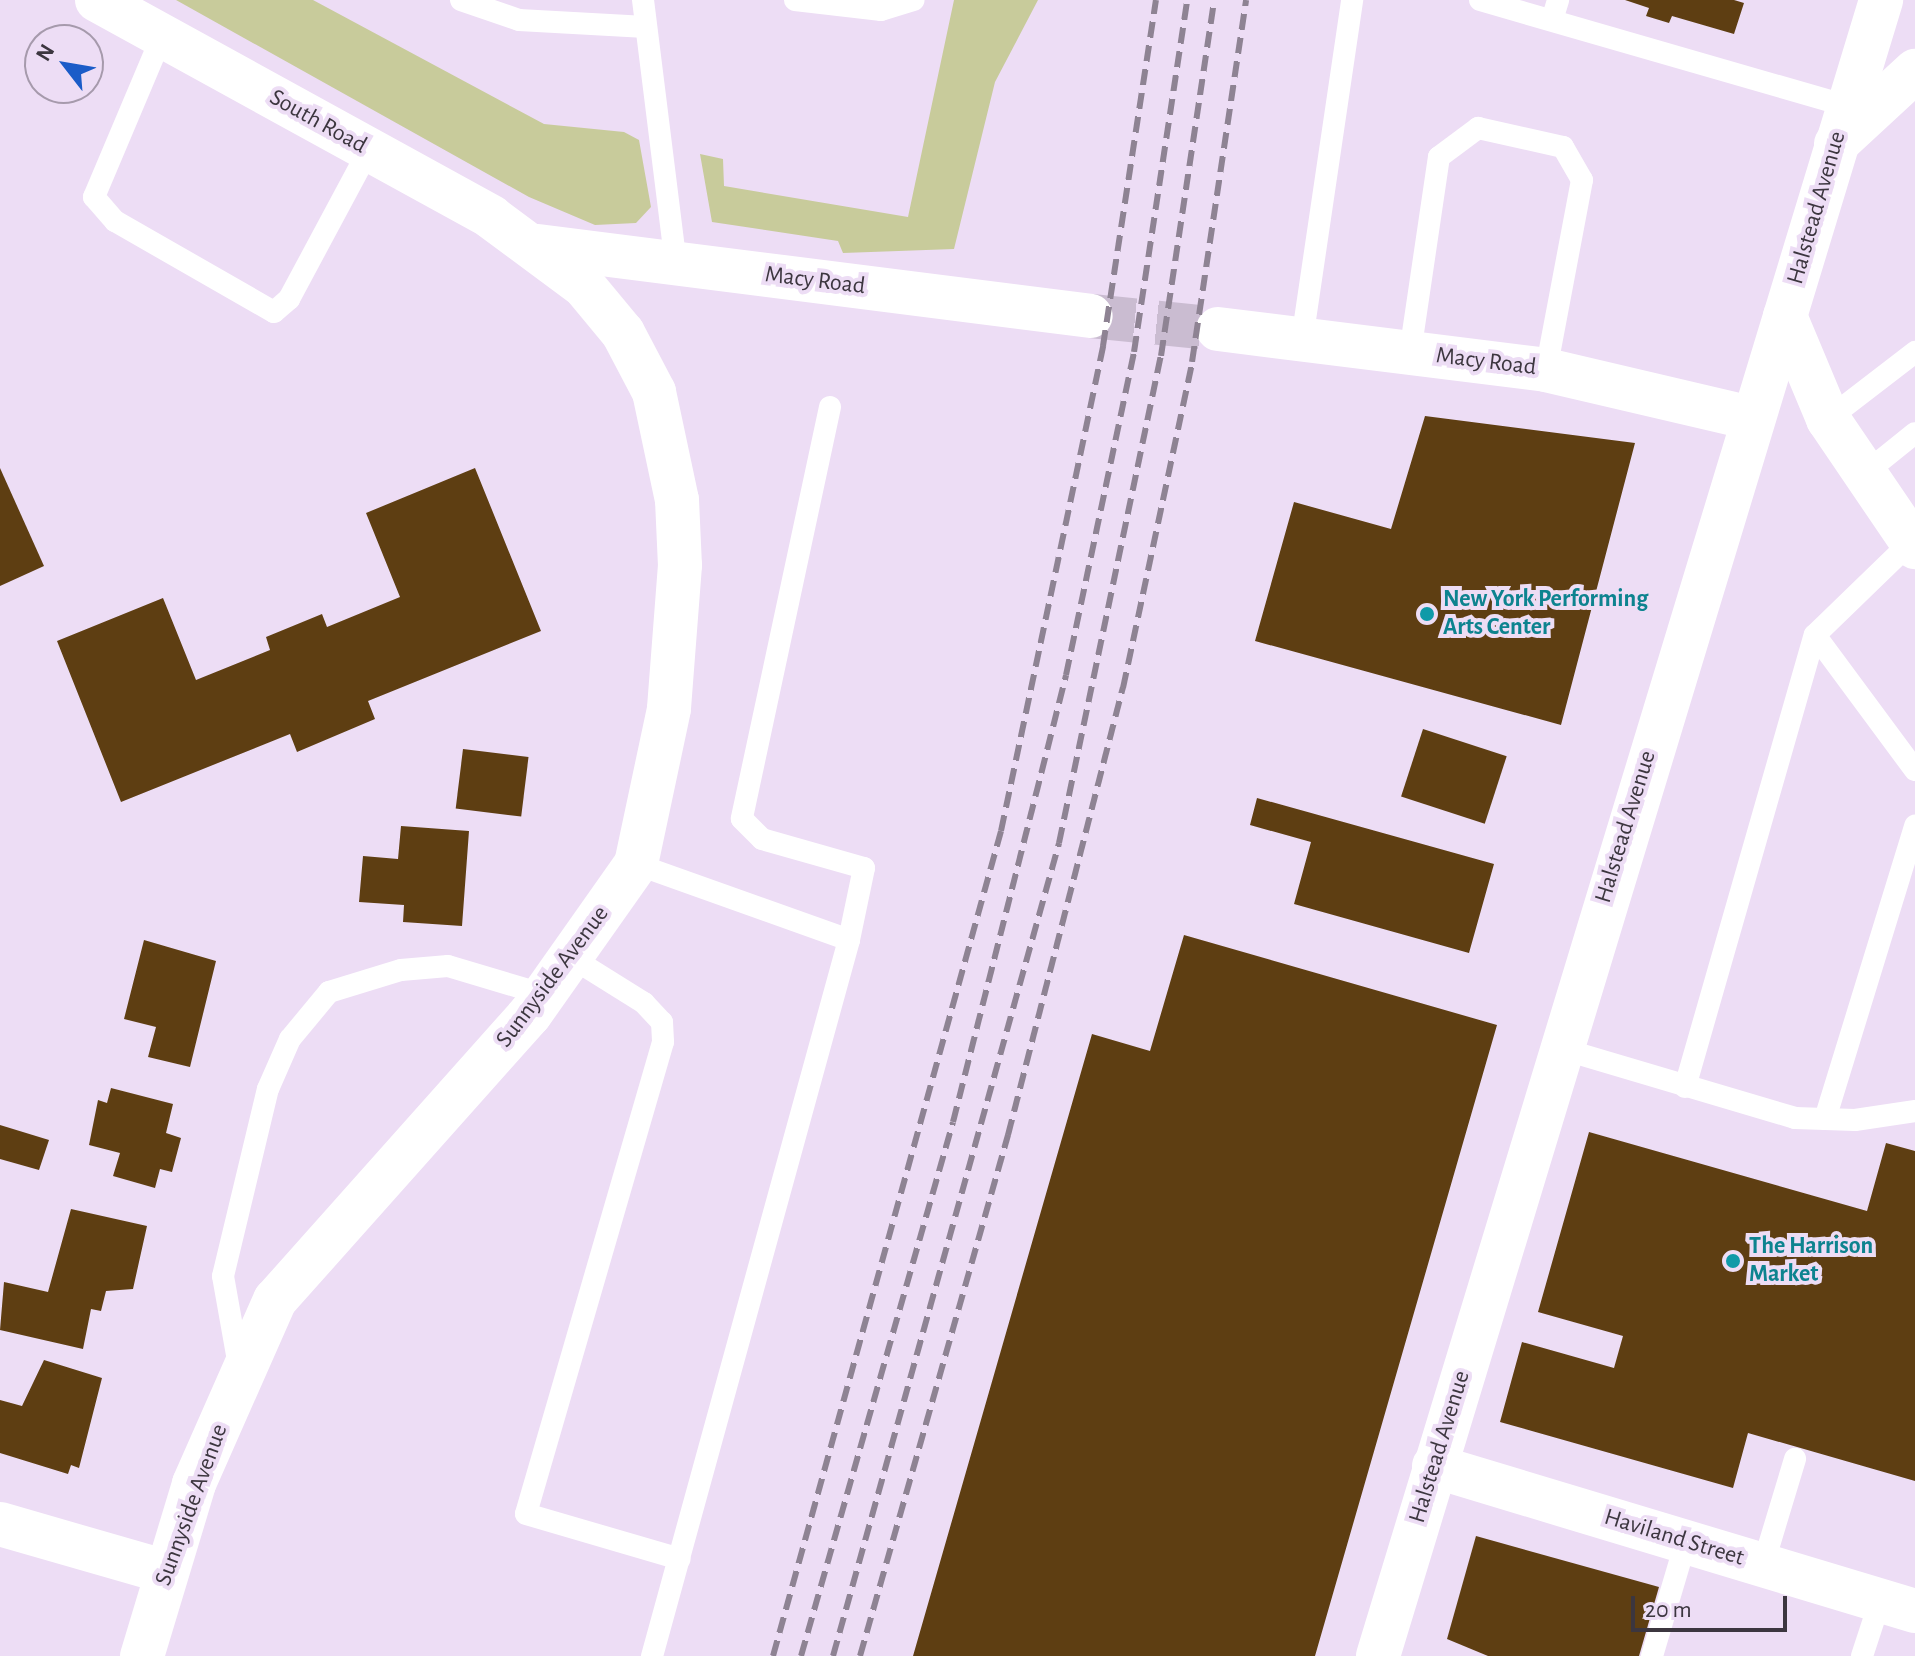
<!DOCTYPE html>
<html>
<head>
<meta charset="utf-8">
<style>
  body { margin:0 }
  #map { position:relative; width:1915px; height:1656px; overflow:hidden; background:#edddf5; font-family:"Alegreya Sans",sans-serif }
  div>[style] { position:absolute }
  .green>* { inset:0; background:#c8cb9b }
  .building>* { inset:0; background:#5e3e12; transform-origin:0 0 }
  .minor-tunnel>* { height:44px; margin-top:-22px; transform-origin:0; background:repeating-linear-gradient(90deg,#cabcd1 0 44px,transparent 0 66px) }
  .service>* { height:22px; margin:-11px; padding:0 11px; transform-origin:11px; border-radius:11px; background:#fff }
  .minor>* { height:44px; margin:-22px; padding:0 22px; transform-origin:22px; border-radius:22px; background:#fff }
  .tertiary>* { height:44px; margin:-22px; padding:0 22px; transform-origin:22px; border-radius:22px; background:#fff }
  .rail>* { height:6px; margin-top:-3px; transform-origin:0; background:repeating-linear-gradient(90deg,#8e8393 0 16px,transparent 0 24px) }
  .dots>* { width:22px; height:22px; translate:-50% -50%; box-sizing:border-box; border:4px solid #edddf5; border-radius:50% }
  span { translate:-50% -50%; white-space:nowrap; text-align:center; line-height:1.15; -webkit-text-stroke:8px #edddf5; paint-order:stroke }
  .street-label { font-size:24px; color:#3c363f }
  .culture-label { font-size:24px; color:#0d838f; font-weight:700 }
  .left { translate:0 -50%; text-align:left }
  .north { position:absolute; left:24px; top:24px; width:80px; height:80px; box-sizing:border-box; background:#edddf5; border:2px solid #a69aac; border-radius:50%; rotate:301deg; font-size:22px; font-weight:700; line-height:32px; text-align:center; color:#3c363f }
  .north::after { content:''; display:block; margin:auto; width:28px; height:36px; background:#1b5cc8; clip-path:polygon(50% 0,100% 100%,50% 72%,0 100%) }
  .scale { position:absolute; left:1631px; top:1596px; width:156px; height:36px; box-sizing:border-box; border:4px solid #3c363f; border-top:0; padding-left:10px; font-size:24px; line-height:28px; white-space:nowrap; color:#3c363f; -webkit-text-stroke:6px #edddf5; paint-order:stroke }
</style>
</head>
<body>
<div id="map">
  <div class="green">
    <i style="clip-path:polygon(176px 0,313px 0,544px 124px,624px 132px,639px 140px,651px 207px,636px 223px,595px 225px,529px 197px)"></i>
    <i style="clip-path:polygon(954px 0,1038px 0,995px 82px,954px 249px,843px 253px,838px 241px,712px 222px,700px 154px,723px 159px,724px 186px,908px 217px)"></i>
  </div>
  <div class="building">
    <i style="clip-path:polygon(1625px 0,1734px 0,1744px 3px,1734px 34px,1672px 16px,1669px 23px,1646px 16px,1649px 8px)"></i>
    <i style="clip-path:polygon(1425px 416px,1635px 443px,1561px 725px,1255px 641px,1294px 502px,1391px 529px)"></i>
    <i style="clip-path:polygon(0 468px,44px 566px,0 586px)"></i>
    <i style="clip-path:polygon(475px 468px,541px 631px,368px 701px,375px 719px,297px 752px,290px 734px,121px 802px,57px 641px,163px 598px,196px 680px,270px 650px,266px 637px,322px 614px,327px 627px,400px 597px,366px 513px)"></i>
    <i style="left:1423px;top:729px;width:88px;height:71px;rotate:18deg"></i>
    <i style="left:463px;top:749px;width:66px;height:60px;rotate:7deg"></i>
    <i style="clip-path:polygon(1257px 798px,1494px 864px,1469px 953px,1294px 904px,1311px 842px,1250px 825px)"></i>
    <i style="clip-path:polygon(401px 826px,469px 831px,462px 926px,403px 922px,404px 905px,359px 902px,363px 856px,398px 859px)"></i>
    <i style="clip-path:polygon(1184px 935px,1497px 1025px,1315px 1656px,913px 1656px,1092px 1034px,1150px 1051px)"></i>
    <i style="clip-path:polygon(144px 940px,216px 961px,190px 1067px,148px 1057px,156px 1027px,124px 1019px)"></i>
    <i style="clip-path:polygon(111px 1088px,173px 1104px,166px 1133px,181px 1138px,172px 1172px,160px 1169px,155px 1188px,113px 1176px,120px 1153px,89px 1145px,98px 1100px,107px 1103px)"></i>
    <i style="clip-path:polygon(0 1125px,49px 1140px,39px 1170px,0 1159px)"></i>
    <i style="clip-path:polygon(1589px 1132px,1867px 1211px,1886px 1143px,1915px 1151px,1915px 1481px,1748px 1433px,1733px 1488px,1500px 1422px,1522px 1342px,1614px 1368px,1623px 1336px,1538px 1312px)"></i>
    <i style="clip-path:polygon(71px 1209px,147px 1226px,133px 1289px,106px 1291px,101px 1311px,91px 1309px,83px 1349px,0 1330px,4px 1282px,48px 1292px)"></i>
    <i style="clip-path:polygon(44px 1360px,102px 1378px,79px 1468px,71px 1465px,68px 1474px,0 1453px,0 1400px,22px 1406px)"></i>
    <i style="clip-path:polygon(1476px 1536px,1659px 1587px,1639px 1656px,1488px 1656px,1447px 1639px)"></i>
  </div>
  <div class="minor-tunnel">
    <i style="left:1091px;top:316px;width:128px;rotate:5.8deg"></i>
  </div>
  <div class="service">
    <i style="left:461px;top:0;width:61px;rotate:19deg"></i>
    <i style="left:519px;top:20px;width:127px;rotate:3.2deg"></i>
    <i style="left:643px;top:0;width:266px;rotate:82.9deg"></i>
    <i style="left:795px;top:0;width:87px;rotate:6.6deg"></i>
    <i style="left:881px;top:10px;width:34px;rotate:-17deg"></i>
    <i style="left:1480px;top:0;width:382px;rotate:16.1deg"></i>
    <i style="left:1552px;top:20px;width:21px;rotate:-73deg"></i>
    <i style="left:162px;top:36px;width:175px;rotate:112.9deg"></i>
    <i style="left:94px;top:197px;width:32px;rotate:49deg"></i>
    <i style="left:115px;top:221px;width:183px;rotate:29.8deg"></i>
    <i style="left:274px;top:312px;width:20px;rotate:-41deg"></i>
    <i style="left:289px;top:299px;width:169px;rotate:-61.8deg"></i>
    <i style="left:1302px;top:340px;width:344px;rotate:-81.6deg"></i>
    <i style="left:1410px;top:353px;width:198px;rotate:-81.6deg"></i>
    <i style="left:1439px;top:157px;width:49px;rotate:-36.6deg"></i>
    <i style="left:1478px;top:128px;width:87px;rotate:12.6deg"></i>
    <i style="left:1563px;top:147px;width:38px;rotate:60deg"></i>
    <i style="left:1582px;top:180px;width:193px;rotate:100.7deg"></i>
    <i style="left:830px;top:407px;width:421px;rotate:102.1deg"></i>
    <i style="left:742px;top:819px;width:28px;rotate:45deg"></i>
    <i style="left:762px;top:839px;width:106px;rotate:15.9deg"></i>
    <i style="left:864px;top:868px;width:74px;rotate:101.8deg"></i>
    <i style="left:1828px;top:419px;width:110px;rotate:-37.6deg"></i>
    <i style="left:1864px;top:474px;width:65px;rotate:-38.8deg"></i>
    <i style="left:1815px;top:635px;width:134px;rotate:-44.1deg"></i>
    <i style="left:636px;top:864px;width:226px;rotate:19.6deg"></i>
    <i style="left:849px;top:940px;width:743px;rotate:105.38deg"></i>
    <i style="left:572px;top:958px;width:85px;rotate:32deg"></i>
    <i style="left:644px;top:1003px;width:26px;rotate:47deg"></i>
    <i style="left:662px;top:1022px;width:20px;rotate:87deg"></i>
    <i style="left:663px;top:1042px;width:491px;rotate:106.2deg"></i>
    <i style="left:526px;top:1514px;width:160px;rotate:16.3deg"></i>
    <i style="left:1559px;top:1048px;width:246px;rotate:16.5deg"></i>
    <i style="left:1795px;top:1118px;width:60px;rotate:1.9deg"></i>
    <i style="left:1855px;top:1120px;width:61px;rotate:-8.5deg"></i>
    <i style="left:1685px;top:1087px;width:470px;rotate:-74deg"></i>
    <i style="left:1815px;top:635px;width:168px;rotate:53.5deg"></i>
    <i style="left:1825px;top:1119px;width:307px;rotate:-72.9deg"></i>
    <i style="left:239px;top:1366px;width:91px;rotate:-100.1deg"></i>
    <i style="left:223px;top:1276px;width:192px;rotate:-76.5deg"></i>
    <i style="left:268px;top:1089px;width:55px;rotate:-66.3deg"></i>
    <i style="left:290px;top:1039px;width:61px;rotate:-50.3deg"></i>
    <i style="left:329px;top:992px;width:75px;rotate:-17deg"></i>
    <i style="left:401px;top:970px;width:47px;rotate:-4.9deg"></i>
    <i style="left:448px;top:966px;width:101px;rotate:16.6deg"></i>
    <i style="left:1763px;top:1565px;width:111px;rotate:-73.2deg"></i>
    <i style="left:1652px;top:1656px;width:120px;rotate:-73.5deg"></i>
    <i style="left:1862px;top:1656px;width:58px;rotate:-71.9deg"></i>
  </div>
  <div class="minor">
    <i style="left:97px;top:0;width:450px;rotate:28.8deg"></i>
    <i style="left:491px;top:217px;width:116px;rotate:36.6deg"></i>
    <i style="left:584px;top:286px;width:61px;rotate:50.3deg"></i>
    <i style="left:623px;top:333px;width:67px;rotate:62.3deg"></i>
    <i style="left:654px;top:392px;width:110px;rotate:78deg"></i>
    <i style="left:677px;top:500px;width:65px;rotate:87.4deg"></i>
    <i style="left:680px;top:565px;width:144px;rotate:94.4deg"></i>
    <i style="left:669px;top:709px;width:158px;rotate:102deg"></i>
    <i style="left:636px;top:864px;width:184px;rotate:125.2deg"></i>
    <i style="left:530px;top:1014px;width:383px;rotate:131.7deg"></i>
    <i style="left:275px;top:1300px;width:201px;rotate:113.8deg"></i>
    <i style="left:194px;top:1484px;width:180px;rotate:106.8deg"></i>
    <i style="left:538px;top:246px;width:557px;rotate:7.21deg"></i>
    <i style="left:1218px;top:329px;width:331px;rotate:7.1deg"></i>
    <i style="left:1546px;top:370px;width:211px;rotate:13.2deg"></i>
    <i style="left:1434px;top:1466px;width:502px;rotate:16.78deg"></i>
    <i style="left:0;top:1524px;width:173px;rotate:16.1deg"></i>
  </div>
  <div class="tertiary">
    <i style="left:1836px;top:144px;width:108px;rotate:-42.7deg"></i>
    <i style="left:1785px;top:316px;width:112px;rotate:67.3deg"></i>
    <i style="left:1828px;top:419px;width:155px;rotate:55.8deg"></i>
    <i style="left:1378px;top:1656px;width:1731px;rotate:-73.1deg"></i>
  </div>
  <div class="rail">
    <i style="left:773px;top:1656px;width:856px;rotate:-74.55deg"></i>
    <i style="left:1001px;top:831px;width:496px;rotate:-78.1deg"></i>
    <i style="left:1103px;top:346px;width:350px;rotate:-81.3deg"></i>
    <i style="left:801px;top:1656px;width:555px;rotate:-74.11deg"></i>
    <i style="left:953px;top:1122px;width:461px;rotate:-75.8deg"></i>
    <i style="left:1066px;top:675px;width:330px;rotate:-78.1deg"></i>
    <i style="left:1134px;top:352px;width:356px;rotate:-81.4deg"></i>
    <i style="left:833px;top:1656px;width:844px;rotate:-74.46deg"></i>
    <i style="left:1059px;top:843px;width:498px;rotate:-78.2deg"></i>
    <i style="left:1161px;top:356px;width:360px;rotate:-81.5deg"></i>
    <i style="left:860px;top:1656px;width:542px;rotate:-74.14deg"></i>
    <i style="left:1008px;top:1135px;width:462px;rotate:-75.6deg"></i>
    <i style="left:1123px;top:688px;width:333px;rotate:-78deg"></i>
    <i style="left:1192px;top:362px;width:366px;rotate:-81.5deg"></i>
  </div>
  <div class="dots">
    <i style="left:1427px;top:614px;background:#0f9aa8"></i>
    <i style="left:1733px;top:1261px;background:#0f9aa8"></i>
  </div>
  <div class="street-label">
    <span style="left:318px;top:122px;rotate:29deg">South Road</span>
    <span style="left:1817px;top:208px;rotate:-74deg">Halstead Avenue</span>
    <span style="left:815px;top:281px;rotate:7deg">Macy Road</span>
    <span style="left:1486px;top:362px;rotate:7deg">Macy Road</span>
    <span style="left:1626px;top:827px;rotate:-73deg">Halstead Avenue</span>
    <span style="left:553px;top:977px;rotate:-53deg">Sunnyside Avenue</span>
    <span style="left:1440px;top:1447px;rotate:-73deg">Halstead Avenue</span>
    <span style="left:192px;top:1505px;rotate:-70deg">Sunnyside Avenue</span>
    <span style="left:1674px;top:1538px;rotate:17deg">Haviland Street</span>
  </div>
  <div class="culture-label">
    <span class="left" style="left:1443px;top:614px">New York Performing<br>Arts Center</span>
    <span class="left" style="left:1749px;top:1261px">The Harrison<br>Market</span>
  </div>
  <div class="north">N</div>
  <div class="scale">20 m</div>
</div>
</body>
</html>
